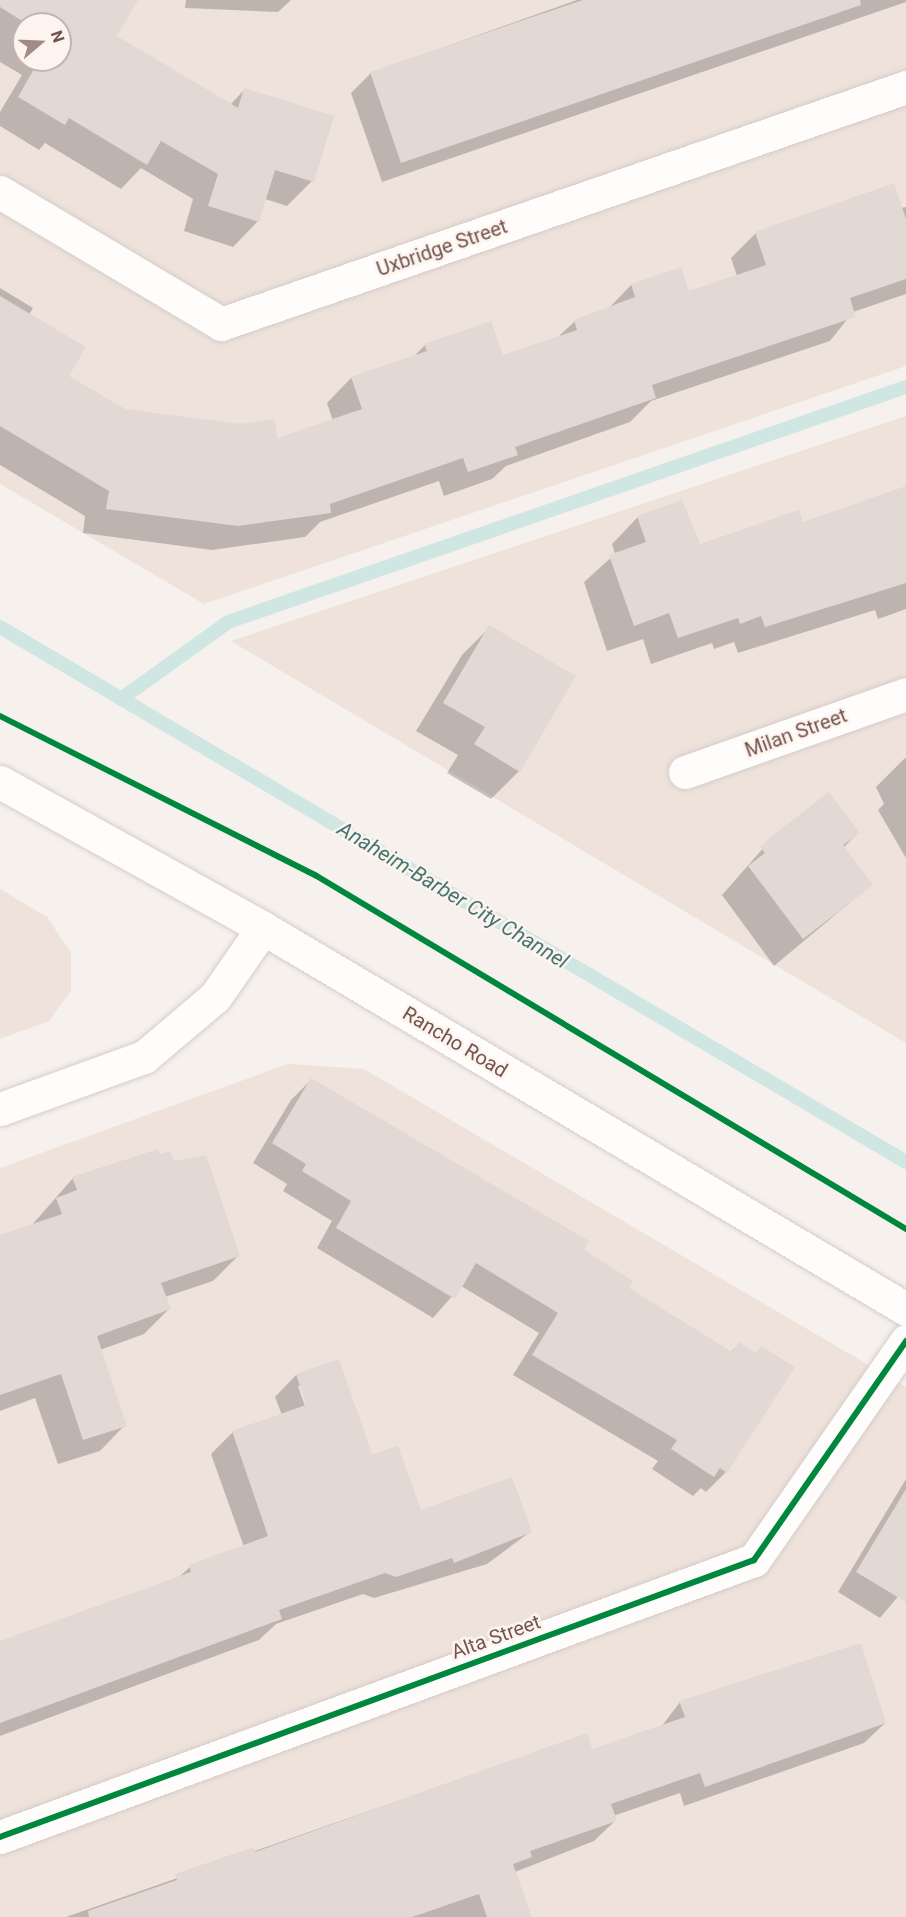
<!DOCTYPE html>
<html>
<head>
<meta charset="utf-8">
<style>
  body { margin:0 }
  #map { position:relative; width:906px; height:1917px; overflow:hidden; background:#f6f1ed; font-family:Roboto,sans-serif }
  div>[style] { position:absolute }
  .residential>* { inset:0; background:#eee2db }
  .shadow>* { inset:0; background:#0003 }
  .stream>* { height:14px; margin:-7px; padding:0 7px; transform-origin:7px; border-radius:7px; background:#d0e6e3 }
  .building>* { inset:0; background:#e2d8d4 }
  .roads { filter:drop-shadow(0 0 2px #d5ccca) drop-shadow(0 0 2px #d5ccca) }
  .minor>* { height:33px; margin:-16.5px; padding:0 16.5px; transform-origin:16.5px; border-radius:16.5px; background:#fefdfc }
  .tertiary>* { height:33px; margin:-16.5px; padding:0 16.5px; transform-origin:16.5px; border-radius:16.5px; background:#fefdfc }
  .cycleway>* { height:6px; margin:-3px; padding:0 3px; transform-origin:3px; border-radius:3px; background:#00873e }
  span { translate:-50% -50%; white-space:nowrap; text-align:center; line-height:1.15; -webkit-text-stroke:5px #fdf4ef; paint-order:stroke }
  .street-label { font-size:20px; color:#72544f }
  .water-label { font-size:21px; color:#457572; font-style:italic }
  .north { position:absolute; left:12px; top:12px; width:60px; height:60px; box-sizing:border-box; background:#fdf4ef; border:2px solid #c5b4af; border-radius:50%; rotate:71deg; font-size:16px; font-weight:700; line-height:24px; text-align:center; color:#72544f }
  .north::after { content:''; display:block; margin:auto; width:21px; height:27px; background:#a08b86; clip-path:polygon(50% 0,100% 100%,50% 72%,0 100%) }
</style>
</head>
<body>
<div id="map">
  <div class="residential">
    <i style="clip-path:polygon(evenodd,0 0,906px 0,906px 366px,204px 604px,0 484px,0 0,24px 24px,60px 24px,60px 60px,24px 60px,24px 24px)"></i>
    <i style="clip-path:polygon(906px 416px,906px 1043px,231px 641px)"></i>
    <i style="clip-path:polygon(0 889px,47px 917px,71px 953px,71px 991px,49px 1021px,0 1039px)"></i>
    <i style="clip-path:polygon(288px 1064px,364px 1069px,906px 1387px,906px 1917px,0 1917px,0 1168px)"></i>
  </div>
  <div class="shadow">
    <i style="clip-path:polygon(evenodd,0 0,116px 0,115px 37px,230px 105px,244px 90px,312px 181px,287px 206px,265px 199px,258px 221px,233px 247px,184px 231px,193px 199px,141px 168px,121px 189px,45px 143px,39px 150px,0 126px,0 112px,22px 75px,0 62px,0 0,24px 24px,60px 24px,60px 60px,24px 60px,24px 24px)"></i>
    <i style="clip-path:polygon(186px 0,291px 0,278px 12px,185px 8px)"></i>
    <i style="clip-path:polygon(577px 0,906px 0,906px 2px,382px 182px,351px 93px,371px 73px)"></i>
    <i style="clip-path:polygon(906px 207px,906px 294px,853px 312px,830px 341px,651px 401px,630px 422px,506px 466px,492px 479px,444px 496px,439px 481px,320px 522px,305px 537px,212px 550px,83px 533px,85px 516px,0 465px,0 288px,33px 308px,29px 315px,67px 376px,125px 410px,276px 440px,333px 421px,327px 403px,351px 378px,413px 357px,425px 345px,502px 357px,557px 338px,575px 321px,608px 309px,631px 285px,688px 293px,737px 276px,731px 258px,756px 233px)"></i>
    <i style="clip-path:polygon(906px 487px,906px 609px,878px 619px,875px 610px,738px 653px,734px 642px,714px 649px,712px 643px,651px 664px,643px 639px,607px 651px,584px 582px,615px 554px,612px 544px,638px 517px,699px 546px,802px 524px)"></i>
    <i style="clip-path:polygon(490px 627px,574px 677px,519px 771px,491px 799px,447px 773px,458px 755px,416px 731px,462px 655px)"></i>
    <i style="clip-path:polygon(904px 759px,906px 758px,906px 858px,878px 810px,884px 804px,876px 787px)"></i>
    <i style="clip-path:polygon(858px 833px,843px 848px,871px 885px,774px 966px,722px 895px,774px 836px)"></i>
    <i style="clip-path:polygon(311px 1080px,582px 1251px,627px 1288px,730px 1353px,739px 1344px,754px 1355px,761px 1348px,726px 1472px,706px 1492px,701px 1488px,693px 1496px,652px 1469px,658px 1461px,513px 1375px,539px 1333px,461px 1286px,433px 1318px,317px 1248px,332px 1221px,283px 1191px,287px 1184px,253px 1163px,291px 1100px)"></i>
    <i style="clip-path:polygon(159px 1156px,173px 1162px,239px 1255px,213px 1281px,165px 1297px,169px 1309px,144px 1334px,100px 1350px,125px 1425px,100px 1451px,58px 1464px,35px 1398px,0 1411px,0 1237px,32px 1225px,73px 1178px)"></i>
    <i style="clip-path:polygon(evenodd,339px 1361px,371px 1456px,420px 1512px,530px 1532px,487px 1564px,374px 1598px,363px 1594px,276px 1624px,259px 1640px,0 1736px,0 1643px,178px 1578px,190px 1567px,244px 1547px,211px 1454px,233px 1432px,282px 1415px,275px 1397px,296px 1375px,339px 1361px,298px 1386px,301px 1386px,310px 1411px,307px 1412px,298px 1386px)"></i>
    <i style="clip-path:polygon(906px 1479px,906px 1587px,880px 1618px,838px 1592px)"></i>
    <i style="clip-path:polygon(680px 1702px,885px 1723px,864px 1743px,684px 1806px,680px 1793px,613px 1816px,615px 1821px,594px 1841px,515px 1872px,530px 1917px,66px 1917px,586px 1735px,591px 1751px,661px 1727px)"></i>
  </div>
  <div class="stream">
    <i style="left:0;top:627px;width:1052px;rotate:30.56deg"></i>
    <i style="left:121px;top:699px;width:132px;rotate:-35.7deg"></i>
    <i style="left:228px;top:622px;width:718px;rotate:-19.12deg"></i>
  </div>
  <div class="building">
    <i style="clip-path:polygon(0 0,138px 0,117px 36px,238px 108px,244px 88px,334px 116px,314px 182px,275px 170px,259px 222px,208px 206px,218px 174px,161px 141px,147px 165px,69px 118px,65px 125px,18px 97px,39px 60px,60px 60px,60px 24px,27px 24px,0 7px)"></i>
    <i style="clip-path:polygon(583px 0,860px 0,861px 5px,401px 163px,370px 72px)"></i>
    <i style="clip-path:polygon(894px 183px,906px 219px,906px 279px,850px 298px,856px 317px,652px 385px,656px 398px,515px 447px,518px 455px,468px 472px,463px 458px,330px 504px,331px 513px,238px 526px,106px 509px,109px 491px,0 426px,0 296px,86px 347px,69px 376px,125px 409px,240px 424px,275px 419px,277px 438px,362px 409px,351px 377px,427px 351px,424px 344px,491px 321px,503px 355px,577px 330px,574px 320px,635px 297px,631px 284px,681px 267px,689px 291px,766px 265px,755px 232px)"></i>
    <i style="clip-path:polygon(906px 486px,906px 583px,765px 627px,761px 616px,740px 624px,738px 618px,678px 638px,669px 613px,634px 626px,609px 555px,646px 542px,637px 516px,682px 500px,700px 544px,799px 510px,803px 522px)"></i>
    <i style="clip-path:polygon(489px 625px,576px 676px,520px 772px,474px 744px,485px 727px,443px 703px)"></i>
    <i style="clip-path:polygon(829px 792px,860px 833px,843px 845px,873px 885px,803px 939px,748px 866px,765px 853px,760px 847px,773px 835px)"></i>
    <i style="clip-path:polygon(311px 1078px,589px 1241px,584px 1250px,633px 1281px,629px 1288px,732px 1352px,739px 1342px,756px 1354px,761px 1346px,795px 1367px,727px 1473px,720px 1468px,714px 1477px,671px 1449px,677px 1440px,532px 1355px,558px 1313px,476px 1263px,455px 1299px,336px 1228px,351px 1201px,302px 1171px,306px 1164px,272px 1143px)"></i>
    <i style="clip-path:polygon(158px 1149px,160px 1154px,170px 1151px,174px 1161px,206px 1155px,240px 1256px,161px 1283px,171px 1309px,97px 1336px,127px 1426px,83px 1440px,61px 1374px,0 1395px,0 1235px,62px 1214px,56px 1198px,77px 1190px,72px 1177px)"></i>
    <i style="clip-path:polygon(339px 1359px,372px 1454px,398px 1446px,421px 1510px,512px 1477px,532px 1532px,454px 1563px,452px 1558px,396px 1577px,385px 1573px,279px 1610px,282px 1619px,0 1723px,0 1641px,191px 1572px,189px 1565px,268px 1536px,232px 1431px,306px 1405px,296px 1374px)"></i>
    <i style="clip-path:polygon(906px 1489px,906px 1602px,856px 1572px)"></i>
    <i style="clip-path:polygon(861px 1643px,886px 1723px,705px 1787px,700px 1773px,611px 1804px,617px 1821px,530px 1851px,532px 1857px,513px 1864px,532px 1917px,487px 1917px,479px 1894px,412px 1917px,89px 1917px,88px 1911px,177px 1880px,175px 1874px,254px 1847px,255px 1852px,587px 1733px,592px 1749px,685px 1717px,679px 1701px)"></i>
  </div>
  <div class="roads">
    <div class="minor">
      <i style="left:0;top:192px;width:257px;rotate:30.8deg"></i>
      <i style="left:221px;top:324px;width:725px;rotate:-19.08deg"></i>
      <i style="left:685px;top:772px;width:234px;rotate:-19.4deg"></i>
      <i style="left:0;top:1109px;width:153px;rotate:-19.9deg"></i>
      <i style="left:144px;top:1057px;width:93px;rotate:-40.2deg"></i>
      <i style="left:215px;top:997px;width:84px;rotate:-55.2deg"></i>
      <i style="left:0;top:1837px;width:803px;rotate:-20.17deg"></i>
      <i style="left:754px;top:1560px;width:267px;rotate:-55.2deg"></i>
    </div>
    <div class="tertiary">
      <i style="left:0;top:782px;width:301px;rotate:29deg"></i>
      <i style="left:263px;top:928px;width:747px;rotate:30.65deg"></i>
    </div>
  </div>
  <div class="cycleway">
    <i style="left:0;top:716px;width:353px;rotate:26.8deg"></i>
    <i style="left:315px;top:875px;width:689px;rotate:30.92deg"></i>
    <i style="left:0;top:1837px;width:803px;rotate:-20.17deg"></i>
    <i style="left:754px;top:1560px;width:267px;rotate:-55.2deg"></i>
  </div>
  <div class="street-label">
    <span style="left:442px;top:248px;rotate:-19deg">Uxbridge Street</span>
    <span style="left:796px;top:733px;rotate:-20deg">Milan Street</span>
    <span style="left:455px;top:1042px;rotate:31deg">Rancho Road</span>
    <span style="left:496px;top:1637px;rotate:-20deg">Alta Street</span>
  </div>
  <div class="water-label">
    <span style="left:453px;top:895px;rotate:31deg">Anaheim-Barber City Channel</span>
  </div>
  <div class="north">N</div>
</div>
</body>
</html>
